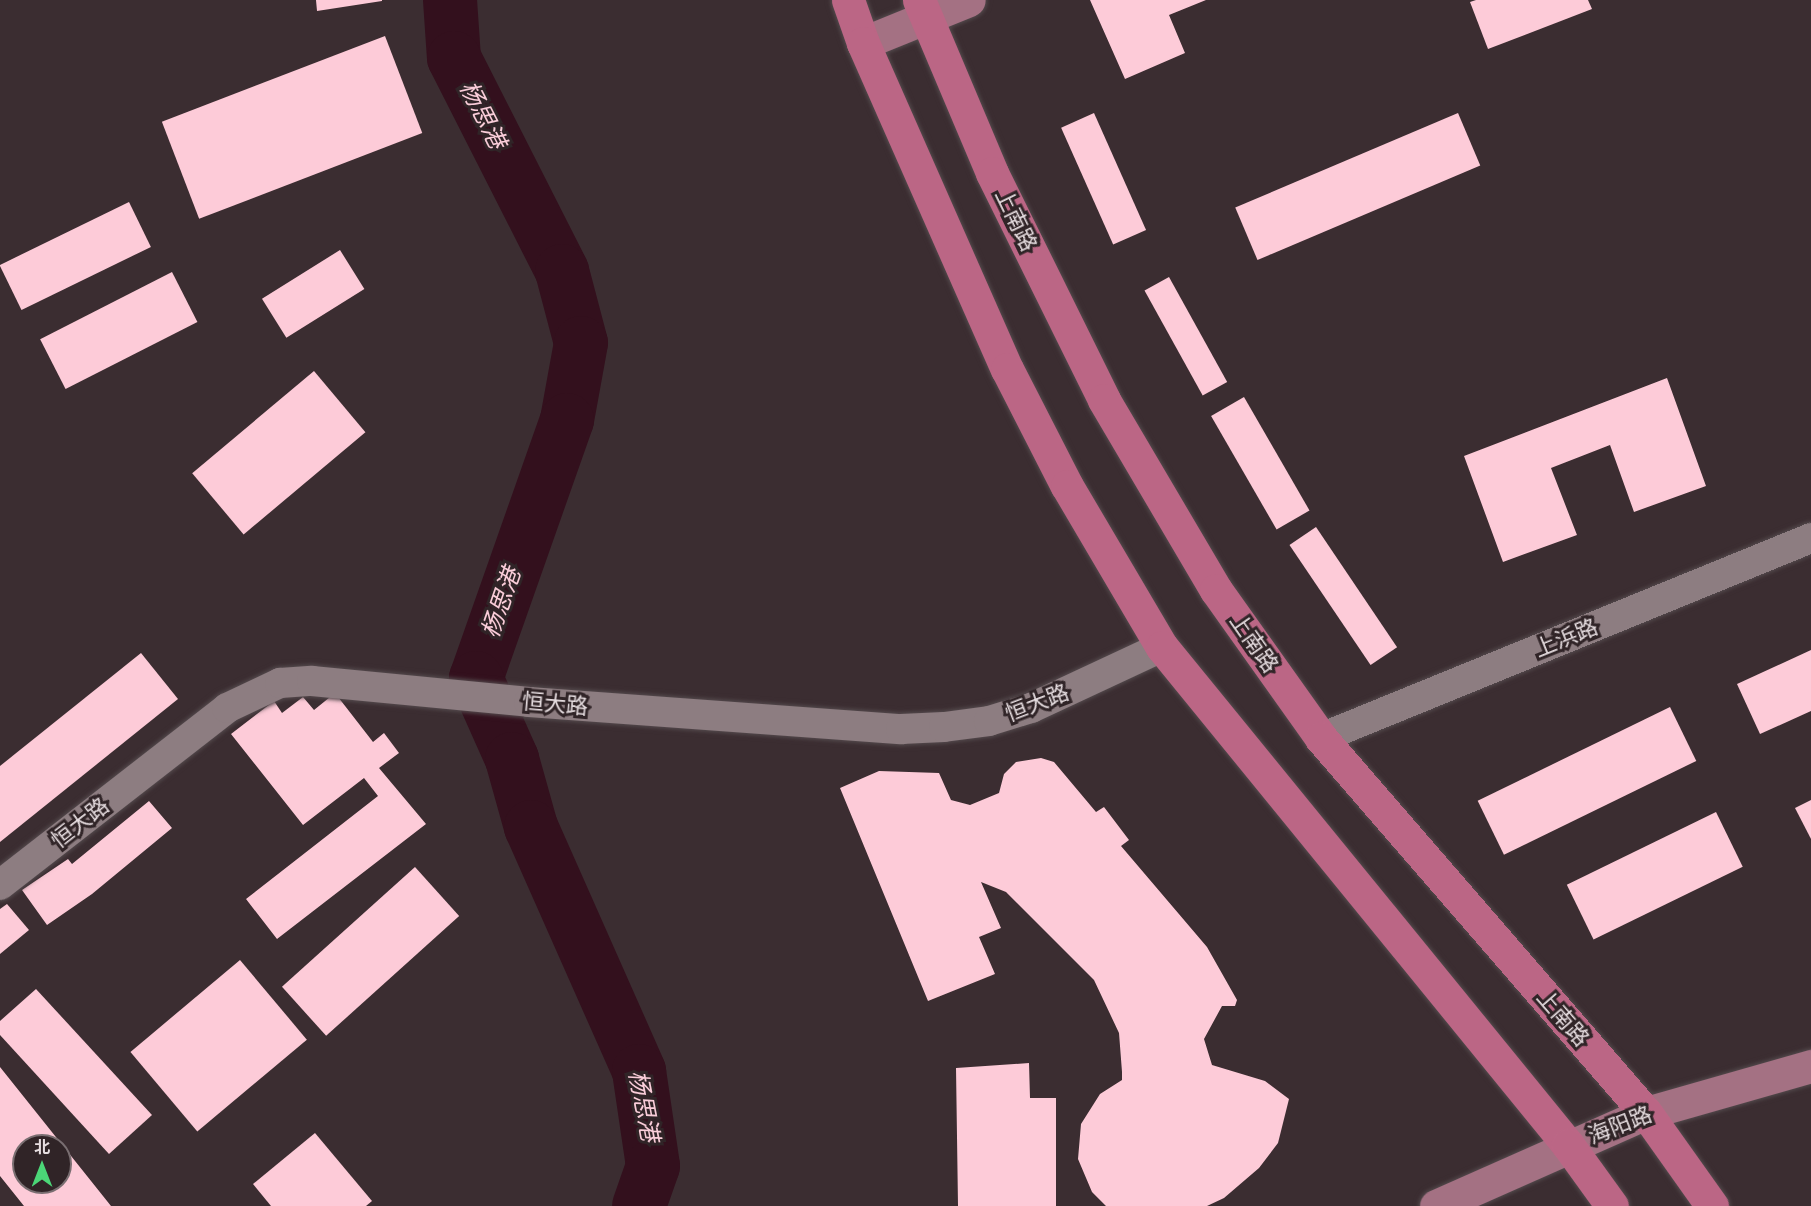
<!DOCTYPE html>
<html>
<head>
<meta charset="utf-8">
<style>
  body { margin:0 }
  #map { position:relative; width:1811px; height:1206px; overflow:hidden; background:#3b2d31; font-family:Signika,"Noto Sans SC",sans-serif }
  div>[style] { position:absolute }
  .river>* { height:54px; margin:-27px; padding:0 27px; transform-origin:27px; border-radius:27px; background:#33101d }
  .building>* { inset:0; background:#fdcbd8; transform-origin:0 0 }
  .roads { filter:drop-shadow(0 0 2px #544a4d) drop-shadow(0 0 2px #544a4d) }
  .street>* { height:30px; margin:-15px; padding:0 15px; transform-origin:15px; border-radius:15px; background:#8d7d81 }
  .secondary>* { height:33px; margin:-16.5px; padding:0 16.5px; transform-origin:16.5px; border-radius:16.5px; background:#a47183 }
  .primary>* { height:33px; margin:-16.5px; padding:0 16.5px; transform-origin:16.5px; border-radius:16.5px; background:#bb6685 }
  span { translate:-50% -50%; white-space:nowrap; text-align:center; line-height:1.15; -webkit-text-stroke:6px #302427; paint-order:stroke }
  .street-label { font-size:22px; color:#e6dde0 }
  .water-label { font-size:24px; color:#facdd9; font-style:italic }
  .north { position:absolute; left:12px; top:1134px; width:60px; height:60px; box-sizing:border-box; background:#302427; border:2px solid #796e71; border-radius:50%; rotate:0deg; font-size:16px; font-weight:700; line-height:24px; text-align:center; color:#e6dde0 }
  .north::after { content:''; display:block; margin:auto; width:21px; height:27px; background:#4bd677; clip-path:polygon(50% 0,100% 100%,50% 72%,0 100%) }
</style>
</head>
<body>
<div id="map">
  <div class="river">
    <i style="left:450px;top:0;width:58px;rotate:86.1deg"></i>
    <i style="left:454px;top:58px;width:239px;rotate:63.1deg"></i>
    <i style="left:562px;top:271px;width:74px;rotate:75.2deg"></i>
    <i style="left:581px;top:343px;width:78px;rotate:100.3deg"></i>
    <i style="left:567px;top:420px;width:274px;rotate:109.4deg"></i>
    <i style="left:476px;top:678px;width:89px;rotate:66deg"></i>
    <i style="left:512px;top:759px;width:71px;rotate:74.4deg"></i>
    <i style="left:531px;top:827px;width:267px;rotate:66.1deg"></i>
    <i style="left:639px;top:1071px;width:96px;rotate:81.6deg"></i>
    <i style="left:653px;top:1166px;width:42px;rotate:109.3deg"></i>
  </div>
  <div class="building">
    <i style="clip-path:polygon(316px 0,382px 0,382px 1px,317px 11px)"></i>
    <i style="clip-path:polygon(1090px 0,1206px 0,1169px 15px,1185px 53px,1125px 79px)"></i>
    <i style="clip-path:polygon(1476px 0,1588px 0,1592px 9px,1488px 49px,1470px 2px)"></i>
    <i style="left:385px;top:36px;width:104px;height:239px;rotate:69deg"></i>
    <i style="left:1094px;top:113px;width:128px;height:36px;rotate:66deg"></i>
    <i style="left:1458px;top:113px;width:57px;height:242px;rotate:67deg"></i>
    <i style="left:129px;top:202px;width:50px;height:144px;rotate:64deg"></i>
    <i style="left:340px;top:250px;width:46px;height:92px;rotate:58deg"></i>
    <i style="left:172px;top:272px;width:56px;height:148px;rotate:63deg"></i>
    <i style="left:1169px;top:277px;width:120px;height:28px;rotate:61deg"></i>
    <i style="left:314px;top:371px;width:80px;height:159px;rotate:50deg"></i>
    <i style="clip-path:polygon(1667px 378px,1706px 486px,1634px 512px,1610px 445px,1551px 468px,1577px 535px,1503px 562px,1464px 456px)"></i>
    <i style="left:1244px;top:397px;width:131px;height:38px;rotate:60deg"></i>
    <i style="left:1316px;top:527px;width:145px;height:32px;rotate:56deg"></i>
    <i style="clip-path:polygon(1811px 650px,1811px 711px,1760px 734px,1737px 684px)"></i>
    <i style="clip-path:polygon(141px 653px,178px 699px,0 842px,0 766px)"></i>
    <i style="clip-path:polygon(335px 693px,373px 742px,384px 733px,399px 753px,379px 768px,426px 824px,277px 939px,246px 899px,378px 796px,364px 778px,303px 825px,231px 734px,274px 701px,282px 713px,303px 697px,314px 710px)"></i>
    <i style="left:1670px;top:707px;width:60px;height:214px;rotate:64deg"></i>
    <i style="clip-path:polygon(1041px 758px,1054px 762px,1096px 812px,1104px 807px,1129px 840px,1121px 846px,1207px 947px,1237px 1000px,1235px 1006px,1222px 1006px,1204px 1039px,1212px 1065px,1265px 1081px,1289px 1099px,1278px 1143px,1259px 1168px,1224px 1198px,1207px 1206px,1106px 1206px,1092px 1192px,1078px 1159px,1081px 1124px,1100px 1094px,1122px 1080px,1122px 1072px,1119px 1033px,1094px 980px,1006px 892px,981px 882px,1001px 928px,979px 937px,995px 974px,928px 1001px,840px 788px,879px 771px,939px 773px,951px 800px,970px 805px,999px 793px,1004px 774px,1016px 762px)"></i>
    <i style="clip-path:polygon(1811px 800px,1811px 839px,1795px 808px)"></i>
    <i style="clip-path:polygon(149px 801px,172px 828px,92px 894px,47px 925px,22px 890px,68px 859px,72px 864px)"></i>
    <i style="left:1716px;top:812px;width:61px;height:166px;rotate:64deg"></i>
    <i style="left:415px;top:867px;width:66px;height:179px;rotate:48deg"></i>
    <i style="clip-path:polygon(7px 904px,29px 930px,0 954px,0 909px)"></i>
    <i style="left:240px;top:960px;width:104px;height:143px;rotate:50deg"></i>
    <i style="clip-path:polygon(36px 989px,152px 1115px,109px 1154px,0 1035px,0 1021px)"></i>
    <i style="clip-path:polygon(1029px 1063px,1030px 1098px,1056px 1098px,1056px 1206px,958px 1206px,956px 1068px)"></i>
    <i style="clip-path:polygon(evenodd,0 1067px,111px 1206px,24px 1206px,0 1176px,0 1067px,24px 1146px,60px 1146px,60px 1182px,24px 1182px,24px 1146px)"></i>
    <i style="clip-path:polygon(315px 1133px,372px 1201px,366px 1206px,271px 1206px,253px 1184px)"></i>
  </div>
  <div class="roads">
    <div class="street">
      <i style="left:1321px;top:738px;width:529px;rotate:-22.2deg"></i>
      <i style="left:0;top:885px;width:288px;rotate:-37.9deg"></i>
      <i style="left:227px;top:708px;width:59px;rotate:-25.3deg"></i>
      <i style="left:280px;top:683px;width:32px;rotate:-4deg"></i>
      <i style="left:312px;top:681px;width:218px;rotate:5.5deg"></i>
      <i style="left:529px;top:702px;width:373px;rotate:4.2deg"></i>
      <i style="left:901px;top:729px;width:43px;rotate:-2.7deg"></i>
      <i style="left:944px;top:727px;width:45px;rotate:-7.6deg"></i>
      <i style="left:989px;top:721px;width:44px;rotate:-17.2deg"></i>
      <i style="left:1031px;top:708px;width:145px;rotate:-25deg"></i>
    </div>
    <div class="secondary">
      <i style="left:863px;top:43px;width:114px;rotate:-22.1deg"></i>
      <i style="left:1436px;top:1206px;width:230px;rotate:-23.9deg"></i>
      <i style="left:1646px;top:1113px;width:172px;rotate:-15.9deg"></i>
    </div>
    <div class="primary">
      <i style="left:848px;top:0;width:46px;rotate:70.8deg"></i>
      <i style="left:863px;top:43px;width:356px;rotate:66.2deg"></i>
      <i style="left:1007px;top:369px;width:131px;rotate:62.9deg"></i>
      <i style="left:1067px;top:486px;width:187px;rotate:59.5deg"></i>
      <i style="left:1162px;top:647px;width:643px;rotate:50.81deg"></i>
      <i style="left:1568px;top:1145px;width:75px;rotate:54.2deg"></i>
      <i style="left:919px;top:0;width:188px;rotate:67.1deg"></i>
      <i style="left:992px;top:173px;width:253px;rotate:63.7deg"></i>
      <i style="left:1104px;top:400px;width:221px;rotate:59.5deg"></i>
      <i style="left:1216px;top:590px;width:181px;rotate:54.6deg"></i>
      <i style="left:1321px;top:738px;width:496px;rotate:49.1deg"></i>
      <i style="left:1646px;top:1113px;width:114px;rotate:54.6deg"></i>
    </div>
  </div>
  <div class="street-label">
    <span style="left:1016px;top:220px;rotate:64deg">上南路</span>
    <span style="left:1566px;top:638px;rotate:-22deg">上浜路</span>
    <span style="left:1254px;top:643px;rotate:55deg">上南路</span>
    <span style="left:1037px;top:703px;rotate:-21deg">恒大路</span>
    <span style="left:555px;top:704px;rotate:5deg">恒大路</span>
    <span style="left:80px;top:823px;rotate:-38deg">恒大路</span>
    <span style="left:1563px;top:1018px;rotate:49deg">上南路</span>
    <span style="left:1620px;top:1125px;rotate:-21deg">海阳路</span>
  </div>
  <div class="water-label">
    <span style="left:482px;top:115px;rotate:63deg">杨思港</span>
    <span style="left:502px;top:603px;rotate:-71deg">杨思港</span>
    <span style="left:643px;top:1106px;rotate:79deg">杨思港</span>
  </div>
  <div class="north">北</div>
</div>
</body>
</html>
